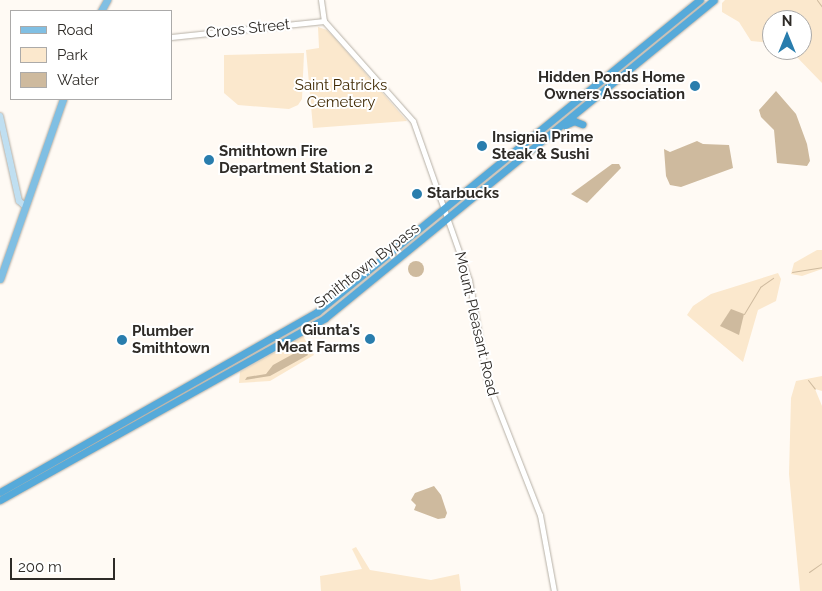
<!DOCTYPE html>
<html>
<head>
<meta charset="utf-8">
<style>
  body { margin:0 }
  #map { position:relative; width:822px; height:591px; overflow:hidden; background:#fffaf4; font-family:Raleway,sans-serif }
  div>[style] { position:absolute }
  .green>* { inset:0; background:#fbe8cd }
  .water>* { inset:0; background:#ceba9e }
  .round { border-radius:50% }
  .stream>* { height:1px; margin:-0.5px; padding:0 0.5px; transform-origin:0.5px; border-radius:0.5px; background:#ceba9e }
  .roads { filter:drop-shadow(0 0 1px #b6b0a6) drop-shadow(0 0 1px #b6b0a6) }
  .tertiary>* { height:5px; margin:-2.5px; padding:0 2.5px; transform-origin:2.5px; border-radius:2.5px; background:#fff }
  .secondary>* { height:6px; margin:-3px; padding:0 3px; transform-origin:3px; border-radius:3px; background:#c0dff1 }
  .primary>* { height:7px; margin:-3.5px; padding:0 3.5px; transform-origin:3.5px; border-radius:3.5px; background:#80bfe3 }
  .trunk>* { height:7px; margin:-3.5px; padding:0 3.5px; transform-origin:3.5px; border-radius:3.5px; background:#56aada }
  .dots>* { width:14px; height:14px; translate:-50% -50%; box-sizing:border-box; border:2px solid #fff; border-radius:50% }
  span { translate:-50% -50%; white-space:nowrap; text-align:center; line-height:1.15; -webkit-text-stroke:4px #fff; paint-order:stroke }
  .street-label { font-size:15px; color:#2e2b27 }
  .poi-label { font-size:15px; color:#2e2b27; font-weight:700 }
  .right { translate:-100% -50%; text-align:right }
  .left { translate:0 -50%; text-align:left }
  .park-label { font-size:15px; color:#412b05 }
  .legend { position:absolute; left:10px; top:10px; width:162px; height:90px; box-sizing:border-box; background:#fff; border:1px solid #abaaa9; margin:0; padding:6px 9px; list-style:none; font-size:15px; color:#2e2b27 }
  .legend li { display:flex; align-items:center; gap:10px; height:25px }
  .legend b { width:25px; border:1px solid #abaaa9 }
  .north { position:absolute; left:762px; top:10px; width:50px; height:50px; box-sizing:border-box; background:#fff; border:1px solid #abaaa9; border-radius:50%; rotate:0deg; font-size:14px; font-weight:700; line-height:20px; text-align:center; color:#2e2b27 }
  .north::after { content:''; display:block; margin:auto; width:18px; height:22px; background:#297dad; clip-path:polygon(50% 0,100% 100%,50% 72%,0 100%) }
  .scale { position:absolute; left:10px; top:558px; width:105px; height:22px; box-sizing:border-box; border:2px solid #2e2b27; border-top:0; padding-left:6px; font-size:15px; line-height:18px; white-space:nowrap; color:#2e2b27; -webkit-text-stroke:4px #fff; paint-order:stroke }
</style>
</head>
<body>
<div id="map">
  <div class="green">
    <i style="clip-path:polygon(725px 0,822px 0,822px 83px,790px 50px,802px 50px,802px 20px,772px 20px,772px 43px,751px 41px,739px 22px,722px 12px,722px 3px)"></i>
    <i style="clip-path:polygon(318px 27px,327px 30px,334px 37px,407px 121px,313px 128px,306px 50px,319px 48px)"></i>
    <i style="clip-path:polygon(304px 53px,302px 99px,298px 105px,289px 109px,238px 105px,224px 93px,224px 55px)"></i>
    <i style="clip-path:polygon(817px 250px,822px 250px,822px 269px,802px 276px,791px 274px,794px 263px)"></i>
    <i style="clip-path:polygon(778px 273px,781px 279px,776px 301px,758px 310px,743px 362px,687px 315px,693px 306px,711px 294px)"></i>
    <i style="clip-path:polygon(303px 336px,314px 355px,270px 381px,239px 383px,240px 372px)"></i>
    <i style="clip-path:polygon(822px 376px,822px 391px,815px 389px,822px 406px,822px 591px,800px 591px,789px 474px,791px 398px,796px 381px)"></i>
    <i style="clip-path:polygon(356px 547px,370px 570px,431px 580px,459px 574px,461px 591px,321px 591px,320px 576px,362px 569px,352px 549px)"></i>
  </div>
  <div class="water">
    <i style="clip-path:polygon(776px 91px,796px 114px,807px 144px,810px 161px,807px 166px,777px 163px,774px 130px,761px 117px,759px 110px)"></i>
    <i style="clip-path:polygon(697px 141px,703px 144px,729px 145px,733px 168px,681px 187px,670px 185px,666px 176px,664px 149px,670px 152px)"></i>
    <i style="clip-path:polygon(612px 164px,619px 164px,621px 168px,587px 203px,571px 194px)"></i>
    <i class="round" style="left:408px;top:261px;width:16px;height:16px"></i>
    <i style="clip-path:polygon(731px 309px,744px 314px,739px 335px,720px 326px)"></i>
    <i style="clip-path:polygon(304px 348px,308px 355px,270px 376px,245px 380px,247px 377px,266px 374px,273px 365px)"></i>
    <i style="clip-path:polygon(434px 486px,441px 495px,447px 513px,445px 518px,438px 519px,414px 510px,416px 505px,411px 500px,415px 493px)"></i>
  </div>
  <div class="stream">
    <i style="left:817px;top:0;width:9px;rotate:54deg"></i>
    <i style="left:792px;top:272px;width:30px;rotate:-9deg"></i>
    <i style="left:744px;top:314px;width:31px;rotate:-59deg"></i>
    <i style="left:760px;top:287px;width:16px;rotate:-35deg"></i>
    <i style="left:808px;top:380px;width:11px;rotate:52deg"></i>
    <i style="left:809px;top:572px;width:16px;rotate:-35deg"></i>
  </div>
  <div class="roads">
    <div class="tertiary">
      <i style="left:321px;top:0;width:21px;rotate:82deg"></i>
      <i style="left:324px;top:21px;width:134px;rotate:48.3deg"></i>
      <i style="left:413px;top:121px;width:169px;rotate:70.6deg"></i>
      <i style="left:469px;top:280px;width:102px;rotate:79.8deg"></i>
      <i style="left:487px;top:380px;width:145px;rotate:68.6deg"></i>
      <i style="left:540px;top:515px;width:77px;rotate:79.6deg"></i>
      <i style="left:171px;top:37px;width:154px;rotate:-6deg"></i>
    </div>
    <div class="secondary">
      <i style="left:0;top:116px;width:87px;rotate:77.4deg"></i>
      <i style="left:19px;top:201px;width:8px;rotate:40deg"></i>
    </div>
    <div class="primary">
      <i style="left:101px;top:11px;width:13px;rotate:-61deg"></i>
      <i style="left:0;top:279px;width:191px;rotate:-70.7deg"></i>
    </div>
    <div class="trunk">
      <i style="left:565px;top:125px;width:10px;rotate:-24deg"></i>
      <i style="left:574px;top:121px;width:9px;rotate:21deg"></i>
      <i style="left:0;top:492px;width:365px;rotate:-29.6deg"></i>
      <i style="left:317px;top:312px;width:494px;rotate:-39.2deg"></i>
      <i style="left:0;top:500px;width:372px;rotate:-29.2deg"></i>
      <i style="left:325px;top:318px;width:502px;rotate:-39.27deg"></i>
    </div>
  </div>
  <div class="dots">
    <i style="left:695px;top:86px;background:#297dad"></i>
    <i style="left:482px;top:146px;background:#297dad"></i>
    <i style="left:209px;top:160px;background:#297dad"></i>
    <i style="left:417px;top:194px;background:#297dad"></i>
    <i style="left:370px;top:339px;background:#297dad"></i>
    <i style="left:122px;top:340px;background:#297dad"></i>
  </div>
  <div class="street-label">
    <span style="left:248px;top:29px;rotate:-6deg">Cross Street</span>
    <span style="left:367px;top:266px;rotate:-38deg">Smithtown Bypass</span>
    <span style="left:476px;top:324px;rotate:77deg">Mount Pleasant Road</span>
  </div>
  <div class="poi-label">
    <span class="right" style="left:685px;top:86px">Hidden Ponds Home<br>Owners Association</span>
    <span class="left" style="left:492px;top:146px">Insignia Prime<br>Steak &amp; Sushi</span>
    <span class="left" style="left:219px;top:160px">Smithtown Fire<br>Department Station 2</span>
    <span class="left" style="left:427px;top:194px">Starbucks</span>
    <span class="right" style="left:360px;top:339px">Giunta's<br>Meat Farms</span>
    <span class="left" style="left:132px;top:340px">Plumber<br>Smithtown</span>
  </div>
  <div class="park-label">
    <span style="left:341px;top:94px">Saint Patricks<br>Cemetery</span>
  </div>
  <ul class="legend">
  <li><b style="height:6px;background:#80bfe3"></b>Road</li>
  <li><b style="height:14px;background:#fbe8cd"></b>Park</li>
  <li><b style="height:14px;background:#ceba9e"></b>Water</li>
  </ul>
  <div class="north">N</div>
  <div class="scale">200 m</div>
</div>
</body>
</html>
